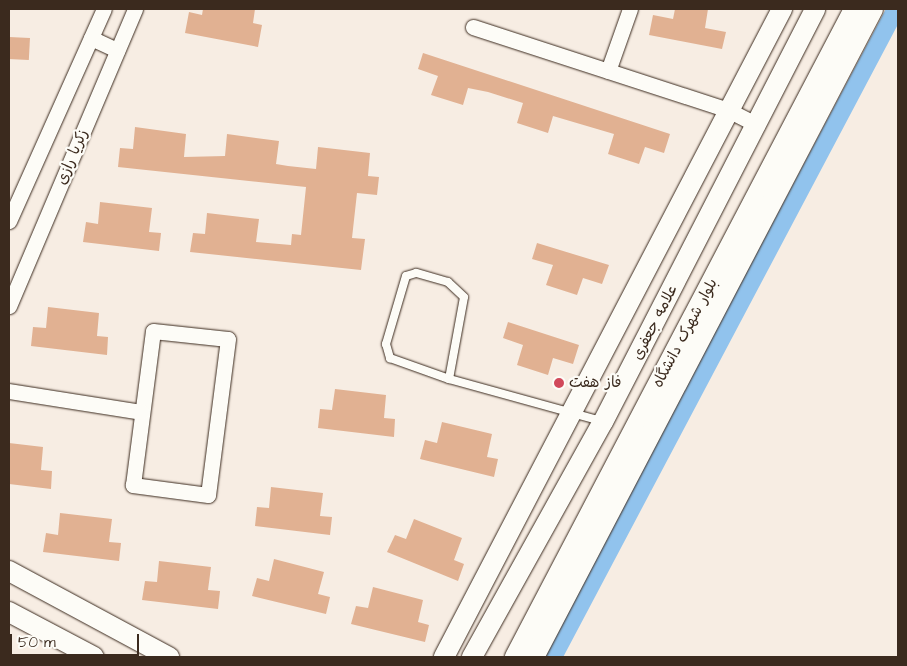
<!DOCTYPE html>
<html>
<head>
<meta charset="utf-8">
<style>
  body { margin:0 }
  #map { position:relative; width:907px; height:666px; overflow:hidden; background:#f7ede3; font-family:"Architects Daughter","Playpen Sans Arabic",sans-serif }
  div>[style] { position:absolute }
  .canal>* { height:18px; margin:-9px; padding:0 9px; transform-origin:9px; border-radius:9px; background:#91c3ed }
  .building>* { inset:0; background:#e1b192; transform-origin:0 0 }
  .roads { filter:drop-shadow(0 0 1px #3b2a1e) drop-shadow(0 0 1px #3b2a1e) }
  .service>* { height:8px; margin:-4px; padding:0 4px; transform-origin:4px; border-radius:4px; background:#fdfcf7 }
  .minor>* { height:15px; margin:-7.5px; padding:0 7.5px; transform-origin:7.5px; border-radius:7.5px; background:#fdfcf7 }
  .tertiary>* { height:20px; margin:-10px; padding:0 10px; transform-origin:10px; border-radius:10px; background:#fdfcf7 }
  .dots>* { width:14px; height:14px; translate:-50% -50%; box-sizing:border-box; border:2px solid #fdfcf7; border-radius:50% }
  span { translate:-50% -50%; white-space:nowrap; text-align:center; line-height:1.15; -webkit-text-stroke:4.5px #fdfcf7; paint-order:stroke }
  .street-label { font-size:15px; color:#3b2a1e }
  .poi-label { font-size:15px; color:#3b2a1e }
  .left { translate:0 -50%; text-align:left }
  .frame { position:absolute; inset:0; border:10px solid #3b2a1e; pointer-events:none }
  .scale { position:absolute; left:10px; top:634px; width:129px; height:22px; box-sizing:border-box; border:2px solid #3b2a1e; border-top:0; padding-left:6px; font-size:15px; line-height:18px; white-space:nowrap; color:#3b2a1e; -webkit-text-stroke:4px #fdfcf7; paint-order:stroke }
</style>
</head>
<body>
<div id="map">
  <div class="canal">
    <i style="left:553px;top:657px;width:733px;rotate:-62.11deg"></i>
  </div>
  <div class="building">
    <i style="clip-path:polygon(203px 9px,255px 9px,253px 23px,262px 25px,258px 47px,185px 33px,189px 12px,202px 15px)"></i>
    <i style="clip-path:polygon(675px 9px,708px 9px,705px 28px,726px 32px,722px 49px,649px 35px,653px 15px,673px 19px)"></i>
    <i style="left:9px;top:37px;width:21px;height:22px;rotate:3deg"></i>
    <i style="clip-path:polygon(423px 53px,670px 134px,664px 153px,645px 147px,639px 164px,608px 154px,614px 134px,553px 116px,548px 133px,517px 123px,523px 103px,488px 92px,468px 88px,463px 105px,431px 95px,438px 76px,418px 69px)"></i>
    <i style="clip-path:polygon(135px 127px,186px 134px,184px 157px,225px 156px,227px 134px,279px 141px,276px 164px,288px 166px,316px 169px,318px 147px,370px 153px,368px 176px,379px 177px,377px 195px,357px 193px,352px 238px,365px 239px,361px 270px,190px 252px,193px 233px,205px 234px,207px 213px,259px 219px,256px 242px,291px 245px,292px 234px,301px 235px,306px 187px,118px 167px,120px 148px,133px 149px)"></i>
    <i style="clip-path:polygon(100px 202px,152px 208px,149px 232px,161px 233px,159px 251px,83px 242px,86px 222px,98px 224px)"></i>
    <i style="clip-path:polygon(537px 243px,609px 265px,602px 284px,583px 278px,577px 295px,546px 285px,553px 265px,532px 259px)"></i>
    <i style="clip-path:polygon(48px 307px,99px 313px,97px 336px,108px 337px,107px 355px,31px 346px,33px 327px,46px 328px)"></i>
    <i style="clip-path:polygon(508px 322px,579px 345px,573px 364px,553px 358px,548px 375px,517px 365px,523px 345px,503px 338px)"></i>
    <i style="clip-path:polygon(335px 389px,386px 395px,384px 418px,395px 419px,394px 437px,318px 428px,320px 409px,332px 410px)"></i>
    <i style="clip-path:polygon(442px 422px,492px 434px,487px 457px,498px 459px,494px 477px,420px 459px,425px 440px,437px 443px)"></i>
    <i style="clip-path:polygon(9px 443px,43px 447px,41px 470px,52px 471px,51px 489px,9px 484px)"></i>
    <i style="clip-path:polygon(271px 487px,323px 493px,320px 516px,332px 517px,330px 535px,255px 526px,257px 507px,269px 508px)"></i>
    <i style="clip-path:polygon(60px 513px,112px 519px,109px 542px,121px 543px,119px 561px,43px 552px,46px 533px,58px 535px)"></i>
    <i style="clip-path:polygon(414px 519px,462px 538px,454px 560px,464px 564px,458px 581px,387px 552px,395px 535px,406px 539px)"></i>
    <i style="clip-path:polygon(274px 559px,324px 572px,318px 594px,330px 597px,326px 614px,252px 596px,257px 578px,269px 581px)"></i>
    <i style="clip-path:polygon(159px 561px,211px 567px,208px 590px,220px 591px,218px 609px,142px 600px,145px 581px,157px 582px)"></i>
    <i style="clip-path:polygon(373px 587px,423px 600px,418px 622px,429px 625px,425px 642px,351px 624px,356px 606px,368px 608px)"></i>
  </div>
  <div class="roads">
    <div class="service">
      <i style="left:449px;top:379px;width:83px;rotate:-79.6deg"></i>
      <i style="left:464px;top:297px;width:22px;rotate:-137deg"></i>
      <i style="left:448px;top:282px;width:33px;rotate:-164deg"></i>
      <i style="left:416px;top:273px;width:10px;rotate:163deg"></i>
      <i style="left:406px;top:276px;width:71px;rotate:106.4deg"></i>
      <i style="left:386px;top:344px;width:15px;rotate:74deg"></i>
      <i style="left:390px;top:358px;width:63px;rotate:19.6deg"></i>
      <i style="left:449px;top:379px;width:159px;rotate:15.4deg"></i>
    </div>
    <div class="minor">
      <i style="left:473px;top:27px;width:268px;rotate:18deg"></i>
      <i style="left:728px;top:110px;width:33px;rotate:27deg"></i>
      <i style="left:91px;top:38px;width:29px;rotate:25deg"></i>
      <i style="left:608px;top:71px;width:66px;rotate:-70.5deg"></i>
      <i style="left:9px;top:221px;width:232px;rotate:-65.9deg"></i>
      <i style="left:9px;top:306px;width:323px;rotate:-67deg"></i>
      <i style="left:153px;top:331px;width:75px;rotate:6.1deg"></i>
      <i style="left:228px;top:339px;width:157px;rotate:97.3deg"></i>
      <i style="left:208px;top:495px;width:76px;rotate:-172.4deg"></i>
      <i style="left:133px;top:485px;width:155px;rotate:-82.6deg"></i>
      <i style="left:9px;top:391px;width:134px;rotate:9deg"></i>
    </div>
    <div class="tertiary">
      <i style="left:9px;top:571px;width:182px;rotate:28.3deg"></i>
      <i style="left:9px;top:612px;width:96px;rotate:27.9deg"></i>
      <i style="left:444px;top:657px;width:731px;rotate:-62.45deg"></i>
      <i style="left:472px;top:657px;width:269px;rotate:-60.9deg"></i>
      <i style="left:603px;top:422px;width:464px;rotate:-62.8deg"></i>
      <i style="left:515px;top:657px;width:731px;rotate:-62.38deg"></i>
      <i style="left:534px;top:657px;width:731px;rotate:-62.38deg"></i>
    </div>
  </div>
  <div class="dots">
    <i style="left:559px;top:383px;background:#d1495b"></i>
  </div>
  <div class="street-label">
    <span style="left:72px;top:157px;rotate:-67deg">زکریا رازی</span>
    <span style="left:655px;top:322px;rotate:-63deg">علامه جعفری</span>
    <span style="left:685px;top:333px;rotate:-62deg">بلوار شهرک دانشگاه</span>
  </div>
  <div class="poi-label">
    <span class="left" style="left:569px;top:383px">فاز هفت</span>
  </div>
  <div class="frame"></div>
  <div class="scale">50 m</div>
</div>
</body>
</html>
